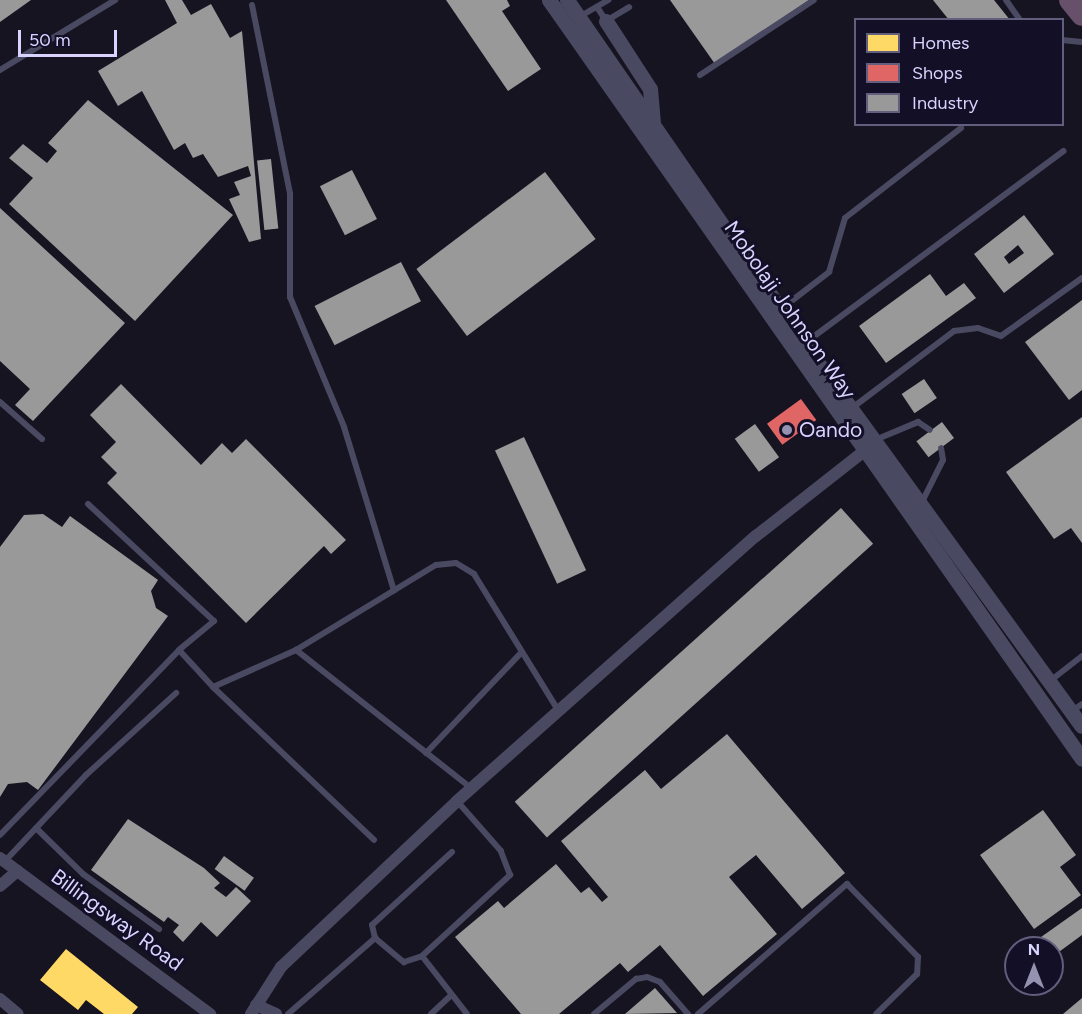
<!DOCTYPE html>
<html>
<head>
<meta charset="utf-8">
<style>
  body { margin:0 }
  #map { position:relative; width:1082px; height:1014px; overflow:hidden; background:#161421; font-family:Figtree,sans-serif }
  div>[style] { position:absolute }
  .homes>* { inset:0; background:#ffd966 }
  .shops>* { inset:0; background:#e06666; transform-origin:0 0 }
  .industry>* { inset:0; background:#999; transform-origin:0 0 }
  .service>* { height:6px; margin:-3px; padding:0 3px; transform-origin:3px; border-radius:3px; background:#4a4962 }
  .minor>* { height:12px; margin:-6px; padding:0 6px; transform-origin:6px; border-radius:6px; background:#4a4962 }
  .tertiary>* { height:15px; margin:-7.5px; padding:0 7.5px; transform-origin:7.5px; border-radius:7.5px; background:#4a4962 }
  .motorway>* { height:22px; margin:-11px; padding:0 11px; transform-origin:11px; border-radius:11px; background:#67516a }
  .dots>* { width:16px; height:16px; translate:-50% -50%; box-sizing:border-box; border:3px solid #130f26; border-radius:50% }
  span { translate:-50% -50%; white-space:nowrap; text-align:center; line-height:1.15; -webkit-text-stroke:6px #130f26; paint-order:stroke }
  .street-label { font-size:21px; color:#d9d4ff }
  .poi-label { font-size:21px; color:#d9d4ff }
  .left { translate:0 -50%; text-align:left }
  .legend { position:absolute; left:854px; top:18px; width:210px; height:108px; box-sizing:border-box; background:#130f26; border:2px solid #625e7d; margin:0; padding:8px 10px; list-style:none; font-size:18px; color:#d9d4ff }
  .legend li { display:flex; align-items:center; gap:12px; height:30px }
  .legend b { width:30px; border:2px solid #625e7d }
  .north { position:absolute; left:1004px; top:936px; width:60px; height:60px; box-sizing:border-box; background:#130f26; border:2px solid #625e7d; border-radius:50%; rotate:0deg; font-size:16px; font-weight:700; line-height:24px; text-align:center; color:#d9d4ff }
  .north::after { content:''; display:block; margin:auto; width:21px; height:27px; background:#9591b1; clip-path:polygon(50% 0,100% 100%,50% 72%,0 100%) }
  .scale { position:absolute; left:18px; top:30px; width:99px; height:27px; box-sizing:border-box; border:3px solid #d9d4ff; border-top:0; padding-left:8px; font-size:18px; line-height:21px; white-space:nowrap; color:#d9d4ff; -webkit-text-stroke:4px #130f26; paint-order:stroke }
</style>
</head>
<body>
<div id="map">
  <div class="homes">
    <i style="clip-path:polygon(66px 949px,138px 1007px,132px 1014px,104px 1014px,86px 1000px,78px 1010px,40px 980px)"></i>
  </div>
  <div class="shops">
    <i style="left:801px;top:399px;width:26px;height:42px;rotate:54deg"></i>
  </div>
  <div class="industry">
    <i style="clip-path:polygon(0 0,31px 0,0 22px)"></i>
    <i style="clip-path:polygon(165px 0,182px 0,191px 15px,211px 4px,230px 38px,242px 31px,261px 239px,249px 242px,229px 199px,240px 195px,234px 182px,251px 176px,248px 166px,218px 177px,203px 154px,193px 158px,185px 143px,174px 150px,142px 91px,118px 106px,98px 71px,177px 23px)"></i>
    <i style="clip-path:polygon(446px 0,507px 0,510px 6px,502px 11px,541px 69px,508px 91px)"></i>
    <i style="clip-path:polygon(670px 0,809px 0,715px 64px)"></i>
    <i style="clip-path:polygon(933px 0,994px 0,1010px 20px,949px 20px)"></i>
    <i style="clip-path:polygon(88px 100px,233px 215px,135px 321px,9px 204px,33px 178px,9px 158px,23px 144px,47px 163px,57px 151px,48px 143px)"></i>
    <i style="left:271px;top:159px;width:70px;height:14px;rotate:84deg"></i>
    <i style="left:352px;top:170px;width:55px;height:36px;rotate:63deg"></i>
    <i style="left:545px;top:172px;width:84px;height:161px;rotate:53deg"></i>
    <i style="clip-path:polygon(0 208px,125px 323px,33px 421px,15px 405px,30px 389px,0 361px)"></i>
    <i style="clip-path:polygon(evenodd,1024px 215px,1054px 254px,1004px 293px,974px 254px,1024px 215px,1018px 245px,1024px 253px,1009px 264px,1004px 257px,1018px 245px)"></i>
    <i style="left:401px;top:262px;width:44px;height:97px;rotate:63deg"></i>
    <i style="clip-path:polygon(930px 274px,946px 296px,964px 283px,976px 298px,886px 363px,859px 326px)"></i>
    <i style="clip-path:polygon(1082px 300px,1082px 390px,1069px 400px,1025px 342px)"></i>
    <i style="left:924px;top:379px;width:23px;height:27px;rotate:56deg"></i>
    <i style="clip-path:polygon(121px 384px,201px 465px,222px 443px,232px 453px,246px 439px,346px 540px,331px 554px,324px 546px,246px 623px,107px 483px,117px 473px,101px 457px,116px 442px,90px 415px)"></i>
    <i style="clip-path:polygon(1082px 417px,1082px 543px,1071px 528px,1054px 539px,1006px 472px)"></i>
    <i style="left:942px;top:422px;width:20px;height:32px;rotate:53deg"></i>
    <i style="left:755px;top:424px;width:41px;height:25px;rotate:54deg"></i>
    <i style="left:524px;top:437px;width:147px;height:32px;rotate:65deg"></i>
    <i style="left:841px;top:508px;width:48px;height:439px;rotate:48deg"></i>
    <i style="clip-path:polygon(43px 514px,62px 527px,70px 516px,158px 580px,151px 591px,156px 608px,168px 616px,38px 790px,27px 782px,8px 784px,0 797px,0 547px,24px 515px)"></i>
    <i style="clip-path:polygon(727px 734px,845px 873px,802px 909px,756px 855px,729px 877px,777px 934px,703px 996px,660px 945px,628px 972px,620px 963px,559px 1014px,521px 1014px,455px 937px,498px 901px,504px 908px,556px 864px,581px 893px,589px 887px,602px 902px,608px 897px,561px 841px,645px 770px,661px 789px)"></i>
    <i style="clip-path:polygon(1043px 810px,1076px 855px,1060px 867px,1081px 895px,1034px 929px,980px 855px)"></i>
    <i style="clip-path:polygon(128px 819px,204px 868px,220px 883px,214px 888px,226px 897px,236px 887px,251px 901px,217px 937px,201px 922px,183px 942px,173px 932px,179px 925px,168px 917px,164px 922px,91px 870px)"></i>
    <i style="left:224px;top:856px;width:37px;height:16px;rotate:36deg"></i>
    <i style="clip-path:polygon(1082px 908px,1082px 935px,1052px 957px,1052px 948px,1038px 948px,1034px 942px)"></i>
    <i style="clip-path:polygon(655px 988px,677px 1013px,625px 1014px)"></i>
    <i style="clip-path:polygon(1082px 998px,1082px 1014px,1063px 1014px)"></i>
  </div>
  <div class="service">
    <i style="left:1006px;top:0;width:24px;rotate:55deg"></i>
    <i style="left:252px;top:5px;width:193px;rotate:78.6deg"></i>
    <i style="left:290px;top:194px;width:103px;rotate:90deg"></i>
    <i style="left:290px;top:297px;width:141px;rotate:67.4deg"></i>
    <i style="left:344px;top:427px;width:171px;rotate:73deg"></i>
    <i style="left:597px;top:7px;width:17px;rotate:57deg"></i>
    <i style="left:606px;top:21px;width:27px;rotate:-31deg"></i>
    <i style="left:579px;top:17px;width:34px;rotate:-30deg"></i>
    <i style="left:1062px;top:40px;width:20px;rotate:6deg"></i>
    <i style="left:0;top:70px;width:135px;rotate:-31.3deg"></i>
    <i style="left:700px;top:75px;width:136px;rotate:-33.3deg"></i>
    <i style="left:781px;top:309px;width:61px;rotate:-37.6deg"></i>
    <i style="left:829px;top:272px;width:56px;rotate:-73.5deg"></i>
    <i style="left:845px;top:218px;width:147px;rotate:-37.8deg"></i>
    <i style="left:805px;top:343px;width:322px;rotate:-36.6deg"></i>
    <i style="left:0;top:402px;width:56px;rotate:41.4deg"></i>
    <i style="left:852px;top:408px;width:128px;rotate:-37deg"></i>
    <i style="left:954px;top:331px;width:24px;rotate:-7deg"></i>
    <i style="left:978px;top:328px;width:24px;rotate:19deg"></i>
    <i style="left:1001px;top:336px;width:100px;rotate:-35.6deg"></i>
    <i style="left:875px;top:440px;width:47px;rotate:-22.7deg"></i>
    <i style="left:918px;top:422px;width:14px;rotate:34deg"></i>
    <i style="left:88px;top:504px;width:172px;rotate:42.9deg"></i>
    <i style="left:214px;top:621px;width:45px;rotate:140.4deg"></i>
    <i style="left:921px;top:504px;width:49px;rotate:-63.4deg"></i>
    <i style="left:943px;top:460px;width:12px;rotate:-99deg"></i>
    <i style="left:1050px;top:681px;width:41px;rotate:-38deg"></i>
    <i style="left:213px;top:687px;width:222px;rotate:43.5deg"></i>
    <i style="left:1072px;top:711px;width:12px;rotate:-35deg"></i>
    <i style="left:426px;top:753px;width:138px;rotate:-46.5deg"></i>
    <i style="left:471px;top:788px;width:223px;rotate:-141.7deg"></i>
    <i style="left:296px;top:650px;width:164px;rotate:-31.3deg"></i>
    <i style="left:436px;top:565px;width:20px;rotate:-6deg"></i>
    <i style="left:456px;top:563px;width:21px;rotate:31deg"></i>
    <i style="left:474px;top:574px;width:160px;rotate:58.3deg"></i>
    <i style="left:36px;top:828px;width:66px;rotate:44.4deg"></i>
    <i style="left:83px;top:874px;width:94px;rotate:35.9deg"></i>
    <i style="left:0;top:835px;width:257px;rotate:-45.9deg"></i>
    <i style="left:179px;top:650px;width:50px;rotate:47.4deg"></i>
    <i style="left:213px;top:687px;width:91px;rotate:-24deg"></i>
    <i style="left:452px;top:852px;width:108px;rotate:137.6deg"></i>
    <i style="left:372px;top:925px;width:13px;rotate:77deg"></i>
    <i style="left:375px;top:938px;width:38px;rotate:40deg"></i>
    <i style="left:404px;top:962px;width:19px;rotate:-18deg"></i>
    <i style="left:422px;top:956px;width:120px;rotate:-42.6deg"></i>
    <i style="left:510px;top:875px;width:26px;rotate:-111deg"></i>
    <i style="left:501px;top:851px;width:67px;rotate:-131.3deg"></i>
    <i style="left:5px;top:861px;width:118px;rotate:-46.7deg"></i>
    <i style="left:86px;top:775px;width:122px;rotate:-42.3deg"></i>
    <i style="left:422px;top:956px;width:73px;rotate:52.2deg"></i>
    <i style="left:288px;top:1014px;width:116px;rotate:-41.1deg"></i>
    <i style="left:431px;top:1014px;width:26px;rotate:-43deg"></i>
    <i style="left:594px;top:1014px;width:55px;rotate:-39.8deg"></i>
    <i style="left:636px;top:979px;width:11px;rotate:-10deg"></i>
    <i style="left:647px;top:977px;width:14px;rotate:21deg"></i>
    <i style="left:660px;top:982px;width:43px;rotate:48.8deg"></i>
    <i style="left:698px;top:1014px;width:198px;rotate:-41.1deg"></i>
    <i style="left:847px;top:884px;width:102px;rotate:45.8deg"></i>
    <i style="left:918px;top:957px;width:17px;rotate:93deg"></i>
    <i style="left:917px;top:974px;width:57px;rotate:135.7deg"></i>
  </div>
  <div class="minor">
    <i style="left:0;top:858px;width:262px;rotate:36.6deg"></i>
    <i style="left:0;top:886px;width:23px;rotate:-41deg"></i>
    <i style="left:0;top:999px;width:23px;rotate:40deg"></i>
    <i style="left:256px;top:1005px;width:22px;rotate:24deg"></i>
    <i style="left:251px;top:1014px;width:56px;rotate:-57.4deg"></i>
    <i style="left:281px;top:967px;width:242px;rotate:-43.3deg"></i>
    <i style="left:457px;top:801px;width:400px;rotate:-41.6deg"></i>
    <i style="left:756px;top:536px;width:136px;rotate:-38.1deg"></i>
  </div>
  <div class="tertiary">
    <i style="left:549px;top:0;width:927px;rotate:54.92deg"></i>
    <i style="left:567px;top:0;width:418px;rotate:55.4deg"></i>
    <i style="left:804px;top:344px;width:472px;rotate:54deg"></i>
    <i style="left:606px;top:21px;width:81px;rotate:57.1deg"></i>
    <i style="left:650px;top:89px;width:35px;rotate:85deg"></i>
  </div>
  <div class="motorway">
    <i style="left:1070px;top:0;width:19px;rotate:51deg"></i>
  </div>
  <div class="dots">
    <i style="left:787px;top:430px;background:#9591b1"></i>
  </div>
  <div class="street-label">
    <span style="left:790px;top:310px;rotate:55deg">Mobolaji Johnson Way</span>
    <span style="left:117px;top:920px;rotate:36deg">Billingsway Road</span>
  </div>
  <div class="poi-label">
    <span class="left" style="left:799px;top:430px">Oando</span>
  </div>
  <ul class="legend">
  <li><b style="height:16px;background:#ffd966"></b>Homes</li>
  <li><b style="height:16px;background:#e06666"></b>Shops</li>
  <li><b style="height:16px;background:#999"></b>Industry</li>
  </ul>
  <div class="north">N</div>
  <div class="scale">50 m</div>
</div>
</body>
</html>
